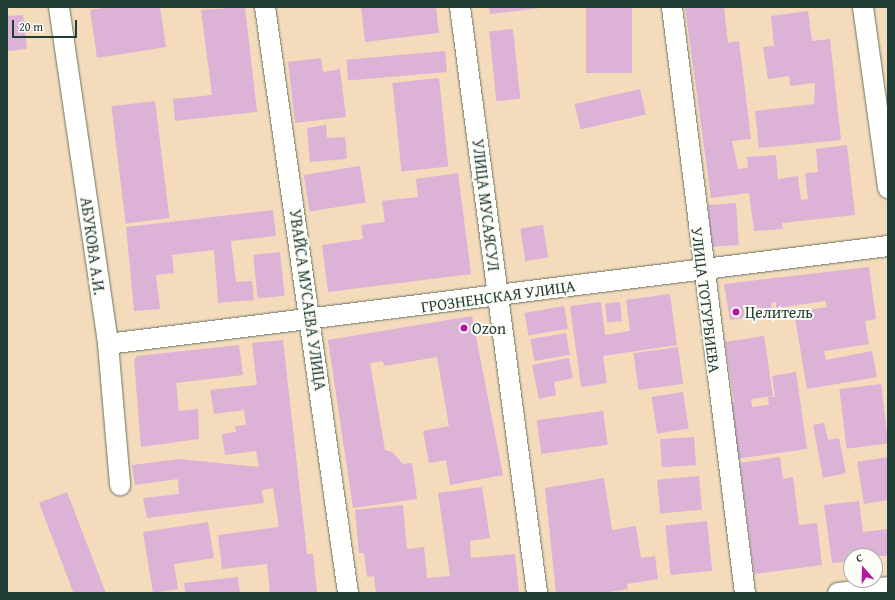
<!DOCTYPE html>
<html>
<head>
<meta charset="utf-8">
<style>
  body { margin:0 }
  #map { position:relative; width:895px; height:600px; overflow:hidden; background:#f3dbbb; font-family:"Gentium Book Plus",serif }
  div>[style] { position:absolute }
  .building>* { inset:0; background:#ddb2d7; transform-origin:0 0 }
  .roads { filter:drop-shadow(0 0 1px #697463) drop-shadow(0 0 1px #697463) }
  .minor>* { height:20px; margin:-10px; padding:0 10px; transform-origin:10px; border-radius:10px; background:#fff }
  .dots>* { width:11px; height:11px; translate:-50% -50%; box-sizing:border-box; border:2px solid #fdfcf7; border-radius:50% }
  span { translate:-50% -50%; white-space:nowrap; text-align:center; line-height:1.15; -webkit-text-stroke:4px #fdfcf7; paint-order:stroke }
  .street-label { font-size:16px; color:#1f3d34 }
  .poi-label { font-size:16px; color:#1f3d34 }
  .left { translate:0 -50%; text-align:left }
  .frame { position:absolute; inset:0; border:8px solid #1f3d34; pointer-events:none }
  .north { position:absolute; left:843px; top:548px; width:40px; height:40px; box-sizing:border-box; background:#fdfcf7; border:1px solid #a4b0a9; border-radius:50%; rotate:340deg; font-size:11px; font-weight:700; line-height:16px; text-align:center; color:#1f3d34 }
  .north::after { content:''; display:block; margin:auto; width:14px; height:18px; background:#b5179e; clip-path:polygon(50% 0,100% 100%,50% 72%,0 100%) }
  .scale { position:absolute; left:12px; top:20px; width:65px; height:18px; box-sizing:border-box; border:2px solid #1f3d34; border-top:0; padding-left:5px; font-size:12px; line-height:14px; white-space:nowrap; color:#1f3d34; -webkit-text-stroke:3px #fdfcf7; paint-order:stroke }
</style>
</head>
<body>
<div id="map">
  <div class="building">
    <i style="clip-path:polygon(110px 7px,160px 7px,166px 47px,97px 58px,90px 10px)"></i>
    <i style="clip-path:polygon(245px 7px,257px 112px,175px 121px,173px 99px,212px 95px,201px 10px)"></i>
    <i style="clip-path:polygon(361px 7px,436px 7px,439px 33px,365px 42px)"></i>
    <i style="clip-path:polygon(489px 7px,541px 7px,541px 8px,490px 14px)"></i>
    <i style="left:586px;top:7px;width:46px;height:66px"></i>
    <i style="clip-path:polygon(685px 7px,724px 7px,728px 43px,739px 41px,751px 139px,732px 141px,738px 169px,748px 168px,747px 157px,776px 155px,778px 179px,798px 176px,801px 200px,808px 199px,805px 173px,818px 172px,816px 149px,847px 145px,855px 215px,782px 223px,783px 229px,754px 231px,749px 193px,711px 198px)"></i>
    <i style="clip-path:polygon(808px 11px,812px 41px,830px 39px,841px 140px,759px 148px,755px 111px,814px 104px,815px 83px,790px 86px,789px 76px,768px 79px,763px 47px,774px 46px,771px 16px)"></i>
    <i style="clip-path:polygon(23px 15px,27px 49px,7px 51px,7px 16px)"></i>
    <i style="left:513px;top:29px;width:70px;height:24px;rotate:84deg"></i>
    <i style="left:445px;top:51px;width:21px;height:99px;rotate:85deg"></i>
    <i style="clip-path:polygon(321px 58px,323px 72px,340px 69px,346px 117px,295px 123px,288px 62px)"></i>
    <i style="left:439px;top:78px;width:89px;height:47px;rotate:84deg"></i>
    <i style="left:640px;top:89px;width:26px;height:67px;rotate:77deg"></i>
    <i style="left:155px;top:101px;width:118px;height:44px;rotate:83deg"></i>
    <i style="clip-path:polygon(326px 125px,327px 138px,345px 137px,347px 159px,310px 162px,307px 128px)"></i>
    <i style="left:360px;top:166px;width:37px;height:57px;rotate:81deg"></i>
    <i style="clip-path:polygon(458px 173px,471px 274px,328px 292px,322px 245px,363px 239px,361px 225px,385px 222px,382px 201px,418px 197px,416px 179px)"></i>
    <i style="left:736px;top:203px;width:42px;height:28px;rotate:86deg"></i>
    <i style="clip-path:polygon(273px 210px,276px 236px,231px 241px,236px 282px,252px 281px,254px 300px,218px 303px,214px 250px,172px 255px,174px 273px,156px 275px,160px 309px,134px 311px,126px 227px)"></i>
    <i style="left:543px;top:225px;width:33px;height:23px;rotate:81deg"></i>
    <i style="left:280px;top:252px;width:44px;height:27px;rotate:84deg"></i>
    <i style="clip-path:polygon(869px 267px,876px 319px,865px 321px,869px 344px,824px 351px,826px 360px,872px 351px,877px 377px,807px 389px,794px 312px,827px 307px,825px 301px,776px 308px,776px 302px,771px 303px,773px 313px,730px 320px,724px 284px)"></i>
    <i style="clip-path:polygon(670px 294px,677px 345px,603px 356px,607px 383px,581px 387px,570px 306px,601px 302px,605px 335px,630px 331px,626px 300px)"></i>
    <i style="left:620px;top:302px;width:19px;height:15px;rotate:84deg"></i>
    <i style="left:564px;top:306px;width:23px;height:40px;rotate:80deg"></i>
    <i style="clip-path:polygon(472px 316px,503px 475px,450px 485px,446px 460px,429px 463px,423px 431px,449px 426px,437px 357px,385px 366px,382px 361px,370px 363px,385px 450px,392px 452px,403px 464px,412px 463px,417px 499px,353px 508px,328px 340px)"></i>
    <i style="left:566px;top:333px;width:22px;height:36px;rotate:80deg"></i>
    <i style="clip-path:polygon(764px 336px,773px 396px,751px 399px,752px 407px,769px 405px,768px 397px,775px 397px,772px 376px,796px 372px,807px 449px,735px 459px,727px 402px,734px 402px,725px 342px)"></i>
    <i style="clip-path:polygon(283px 340px,307px 554px,313px 554px,317px 593px,270px 593px,267px 564px,222px 569px,218px 535px,279px 527px,273px 488px,262px 490px,264px 503px,147px 518px,143px 498px,179px 494px,178px 479px,135px 485px,132px 465px,179px 459px,259px 467px,256px 451px,225px 455px,222px 434px,236px 432px,235px 426px,246px 425px,244px 410px,214px 414px,210px 390px,257px 385px,252px 343px)"></i>
    <i style="clip-path:polygon(239px 345px,243px 375px,176px 383px,179px 411px,198px 409px,199px 439px,141px 447px,134px 360px,137px 356px)"></i>
    <i style="left:678px;top:347px;width:37px;height:45px;rotate:82deg"></i>
    <i style="clip-path:polygon(569px 358px,573px 378px,554px 382px,556px 395px,539px 399px,532px 365px)"></i>
    <i style="left:881px;top:384px;width:60px;height:42px;rotate:83deg"></i>
    <i style="left:683px;top:392px;width:37px;height:32px;rotate:81deg"></i>
    <i style="left:603px;top:411px;width:34px;height:67px;rotate:82deg"></i>
    <i style="clip-path:polygon(824px 423px,828px 440px,839px 438px,846px 473px,823px 478px,813px 425px)"></i>
    <i style="left:694px;top:437px;width:28px;height:34px;rotate:86deg"></i>
    <i style="clip-path:polygon(780px 457px,783px 479px,793px 477px,799px 525px,817px 523px,822px 565px,754px 574px,740px 463px)"></i>
    <i style="clip-path:polygon(888px 457px,888px 500px,864px 504px,857px 462px)"></i>
    <i style="left:699px;top:476px;width:34px;height:42px;rotate:85deg"></i>
    <i style="clip-path:polygon(604px 478px,612px 530px,636px 526px,641px 558px,655px 556px,658px 579px,627px 584px,628px 589px,603px 593px,556px 593px,545px 488px)"></i>
    <i style="clip-path:polygon(482px 487px,490px 538px,470px 541px,471px 558px,515px 554px,519px 593px,376px 593px,374px 576px,367px 577px,364px 553px,359px 553px,355px 510px,403px 505px,407px 549px,424px 547px,427px 578px,450px 576px,438px 493px)"></i>
    <i style="left:67px;top:492px;width:108px;height:30px;rotate:69deg"></i>
    <i style="clip-path:polygon(859px 501px,863px 532px,888px 529px,888px 556px,851px 556px,851px 561px,832px 563px,824px 505px)"></i>
    <i style="left:707px;top:521px;width:50px;height:42px;rotate:84deg"></i>
    <i style="clip-path:polygon(208px 522px,214px 558px,174px 564px,178px 589px,153px 593px,143px 532px)"></i>
    <i style="clip-path:polygon(238px 577px,240px 593px,185px 593px,184px 583px)"></i>
  </div>
  <div class="roads">
    <div class="minor">
      <i style="left:59px;top:7px;width:341px;rotate:81.7deg"></i>
      <i style="left:108px;top:344px;width:142px;rotate:85.1deg"></i>
      <i style="left:265px;top:7px;width:592px;rotate:81.94deg"></i>
      <i style="left:460px;top:7px;width:591px;rotate:82.51deg"></i>
      <i style="left:672px;top:7px;width:591px;rotate:82.9deg"></i>
      <i style="left:863px;top:7px;width:183px;rotate:82.1deg"></i>
      <i style="left:108px;top:344px;width:786px;rotate:-7.16deg"></i>
      <i style="left:838px;top:593px;width:50px;rotate:-6.8deg"></i>
    </div>
  </div>
  <div class="dots">
    <i style="left:736px;top:312px;background:#b5179e"></i>
    <i style="left:464px;top:328px;background:#b5179e"></i>
  </div>
  <div class="street-label">
    <span style="left:486px;top:205px;rotate:83deg">УЛИЦА МУСАЯСУЛ</span>
    <span style="left:93px;top:246px;rotate:82deg">АБУКОВА А.И.</span>
    <span style="left:498px;top:296px;rotate:-8deg">ГРОЗНЕНСКАЯ УЛИЦА</span>
    <span style="left:308px;top:300px;rotate:82deg">УВАЙСА МУСАЕВА УЛИЦА</span>
    <span style="left:706px;top:300px;rotate:83deg">УЛИЦА ТОТУРБИЕВА</span>
  </div>
  <div class="poi-label">
    <span class="left" style="left:745px;top:312px">Целитель</span>
    <span class="left" style="left:472px;top:328px">Ozon</span>
  </div>
  <div class="frame"></div>
  <div class="north">С</div>
  <div class="scale">20 m</div>
</div>
</body>
</html>
